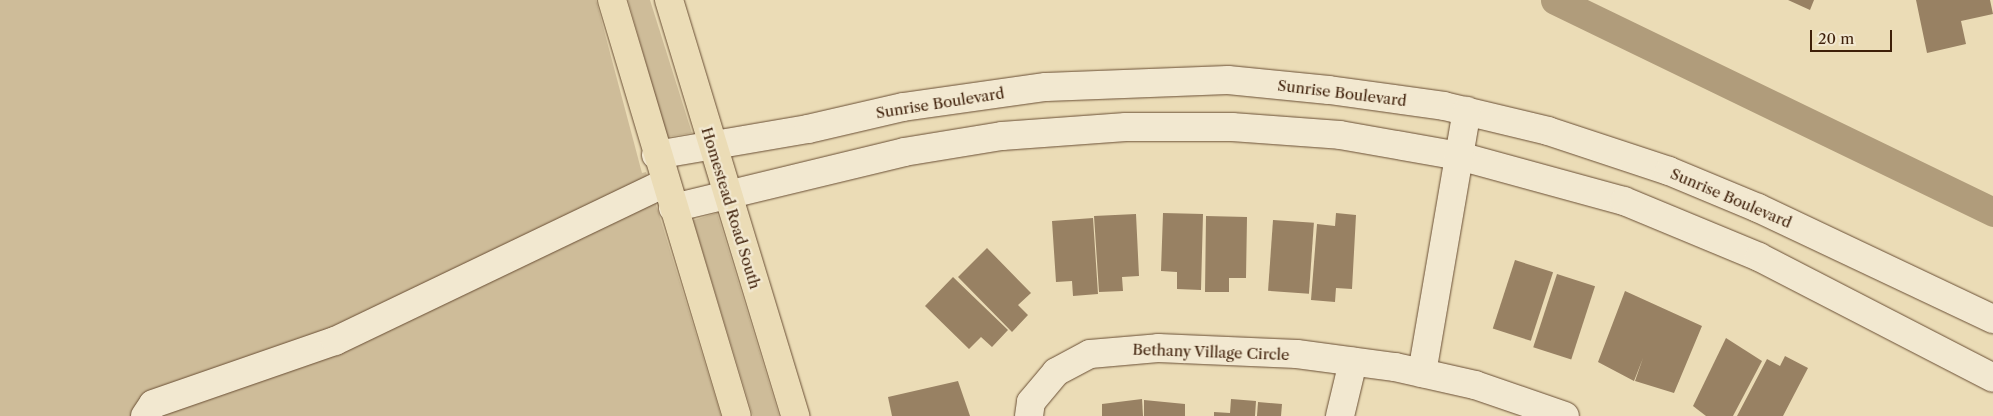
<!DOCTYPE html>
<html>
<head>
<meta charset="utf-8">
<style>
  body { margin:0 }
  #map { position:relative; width:1993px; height:416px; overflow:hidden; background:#ebdcb6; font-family:"Libre Caslon Text",serif }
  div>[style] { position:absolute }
  .green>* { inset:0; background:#cebc99; transform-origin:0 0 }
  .canal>* { height:29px; margin:-14.5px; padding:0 14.5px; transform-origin:14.5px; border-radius:14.5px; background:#b09c7b }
  .building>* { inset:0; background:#988163; transform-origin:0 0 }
  .roads { filter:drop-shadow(0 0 1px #694e34) drop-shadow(0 0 1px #694e34) }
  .minor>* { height:28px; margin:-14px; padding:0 14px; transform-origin:14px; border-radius:14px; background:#f2e8d0 }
  .major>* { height:28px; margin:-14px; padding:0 14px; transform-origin:14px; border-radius:14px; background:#ebdcb6 }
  span { translate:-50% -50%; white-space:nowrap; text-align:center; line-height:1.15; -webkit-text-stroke:4.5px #f2e8d0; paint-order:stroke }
  .street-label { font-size:15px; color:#3e1f09 }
  .scale { position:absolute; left:1810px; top:30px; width:82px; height:22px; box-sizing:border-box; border:2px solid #3e1f09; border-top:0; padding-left:6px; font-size:15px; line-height:18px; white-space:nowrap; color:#3e1f09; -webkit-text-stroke:4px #f2e8d0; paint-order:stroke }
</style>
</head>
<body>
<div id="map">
  <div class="green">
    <i style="clip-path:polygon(0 0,596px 0,642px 173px,646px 172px,721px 416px,0 416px)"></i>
    <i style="clip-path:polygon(628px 0,650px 0,692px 133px,667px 137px)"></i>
    <i style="left:717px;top:213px;width:212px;height:25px;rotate:73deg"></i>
  </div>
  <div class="canal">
    <i style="left:1555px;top:0;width:487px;rotate:25.8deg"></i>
  </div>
  <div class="building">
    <i style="clip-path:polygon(1788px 0,1814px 0,1810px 10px)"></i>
    <i style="clip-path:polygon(1916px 0,1990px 0,1993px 14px,1961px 21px,1966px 44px,1927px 53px)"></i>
    <i style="clip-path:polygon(1163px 213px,1203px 214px,1201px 290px,1177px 289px,1177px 272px,1161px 271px)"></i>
    <i style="clip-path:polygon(1336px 213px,1356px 215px,1352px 289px,1336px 288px,1335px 302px,1311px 300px,1317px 224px,1335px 226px)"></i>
    <i style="clip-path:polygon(1136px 214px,1139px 276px,1122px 277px,1123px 291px,1099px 292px,1094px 216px)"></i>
    <i style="clip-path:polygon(1206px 216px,1247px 217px,1246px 278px,1229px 278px,1229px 292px,1205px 292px)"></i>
    <i style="clip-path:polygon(1093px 218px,1098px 294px,1073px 296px,1072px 281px,1056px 282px,1052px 221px)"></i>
    <i style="left:1273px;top:220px;width:41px;height:71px;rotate:4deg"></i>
    <i style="clip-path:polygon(987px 248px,1031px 293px,1018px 305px,1028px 315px,1012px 332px,958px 277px)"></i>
    <i style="left:1515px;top:260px;width:40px;height:72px;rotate:18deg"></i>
    <i style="left:1557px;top:274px;width:40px;height:77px;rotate:18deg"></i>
    <i style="clip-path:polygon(953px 277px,1008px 330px,992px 347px,981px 337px,969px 349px,925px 306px)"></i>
    <i style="clip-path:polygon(1625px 291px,1702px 326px,1674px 393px,1635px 381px,1643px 358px,1634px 381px,1598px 362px)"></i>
    <i style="clip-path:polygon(1726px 338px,1762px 361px,1733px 416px,1706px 416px,1693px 406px)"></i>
    <i style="clip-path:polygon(1785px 356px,1808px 368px,1783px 416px,1737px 416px,1767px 359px,1780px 366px)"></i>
    <i style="clip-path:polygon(958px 381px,970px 416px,892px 416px,888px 397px)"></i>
    <i style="clip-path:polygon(1142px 399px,1143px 416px,1102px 416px,1102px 404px)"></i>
    <i style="clip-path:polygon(1231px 399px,1256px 401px,1255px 416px,1214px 416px,1214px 412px,1230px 413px)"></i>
    <i style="clip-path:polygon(1144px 400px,1185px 404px,1185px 416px,1144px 416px)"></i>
    <i style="clip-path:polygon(1258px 402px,1282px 404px,1281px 416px,1257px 416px)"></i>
  </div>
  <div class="roads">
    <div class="minor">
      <i style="left:656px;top:155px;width:154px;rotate:-9.7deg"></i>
      <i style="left:808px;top:129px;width:98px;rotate:-13deg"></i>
      <i style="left:903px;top:107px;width:144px;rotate:-8deg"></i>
      <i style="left:1046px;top:87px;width:182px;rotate:-2.2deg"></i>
      <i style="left:1228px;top:80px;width:101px;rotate:5.7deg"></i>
      <i style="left:1329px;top:90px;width:116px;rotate:7.9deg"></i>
      <i style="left:1444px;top:106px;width:107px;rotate:13.5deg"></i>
      <i style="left:1548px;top:131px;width:127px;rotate:18.3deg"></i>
      <i style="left:1669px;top:171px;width:96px;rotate:22.6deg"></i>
      <i style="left:1758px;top:208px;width:260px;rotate:25.3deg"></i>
      <i style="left:673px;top:208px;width:238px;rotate:-13.6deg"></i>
      <i style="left:904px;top:152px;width:99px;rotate:-9.3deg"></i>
      <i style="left:1002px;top:136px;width:124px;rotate:-4.2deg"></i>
      <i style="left:1126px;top:127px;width:106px"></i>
      <i style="left:1232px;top:127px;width:108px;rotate:4.2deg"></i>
      <i style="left:1340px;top:135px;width:121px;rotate:10deg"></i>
      <i style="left:1459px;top:156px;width:171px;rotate:15.3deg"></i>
      <i style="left:1624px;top:201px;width:146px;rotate:22.5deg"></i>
      <i style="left:1759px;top:257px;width:263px;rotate:27.3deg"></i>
      <i style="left:1422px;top:373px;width:266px;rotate:-80.3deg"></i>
      <i style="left:145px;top:416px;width:14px;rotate:-56deg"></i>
      <i style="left:153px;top:404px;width:193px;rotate:-19.1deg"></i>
      <i style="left:335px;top:341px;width:366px;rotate:-25.6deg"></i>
      <i style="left:1029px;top:416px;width:14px;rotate:-82deg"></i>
      <i style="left:1031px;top:402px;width:39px;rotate:-50deg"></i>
      <i style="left:1056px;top:372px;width:38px;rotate:-28deg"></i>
      <i style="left:1090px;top:354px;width:68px;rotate:-5deg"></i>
      <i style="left:1158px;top:348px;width:139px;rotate:2.5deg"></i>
      <i style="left:1297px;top:354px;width:99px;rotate:7.6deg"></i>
      <i style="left:1395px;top:367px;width:82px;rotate:12.7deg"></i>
      <i style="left:1475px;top:385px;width:95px;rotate:19deg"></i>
      <i style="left:1340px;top:416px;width:56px;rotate:-76.5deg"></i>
    </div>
    <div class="major">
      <i style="left:612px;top:0;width:434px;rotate:73.3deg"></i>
      <i style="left:669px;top:0;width:435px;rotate:73.1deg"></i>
    </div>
  </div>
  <div class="street-label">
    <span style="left:1342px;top:93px;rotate:7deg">Sunrise Boulevard</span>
    <span style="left:940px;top:103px;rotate:-9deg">Sunrise Boulevard</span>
    <span style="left:1731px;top:198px;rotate:23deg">Sunrise Boulevard</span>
    <span style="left:731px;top:208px;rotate:73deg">Homestead Road South</span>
    <span style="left:1211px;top:352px;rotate:2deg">Bethany Village Circle</span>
  </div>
  <div class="scale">20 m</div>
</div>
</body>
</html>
